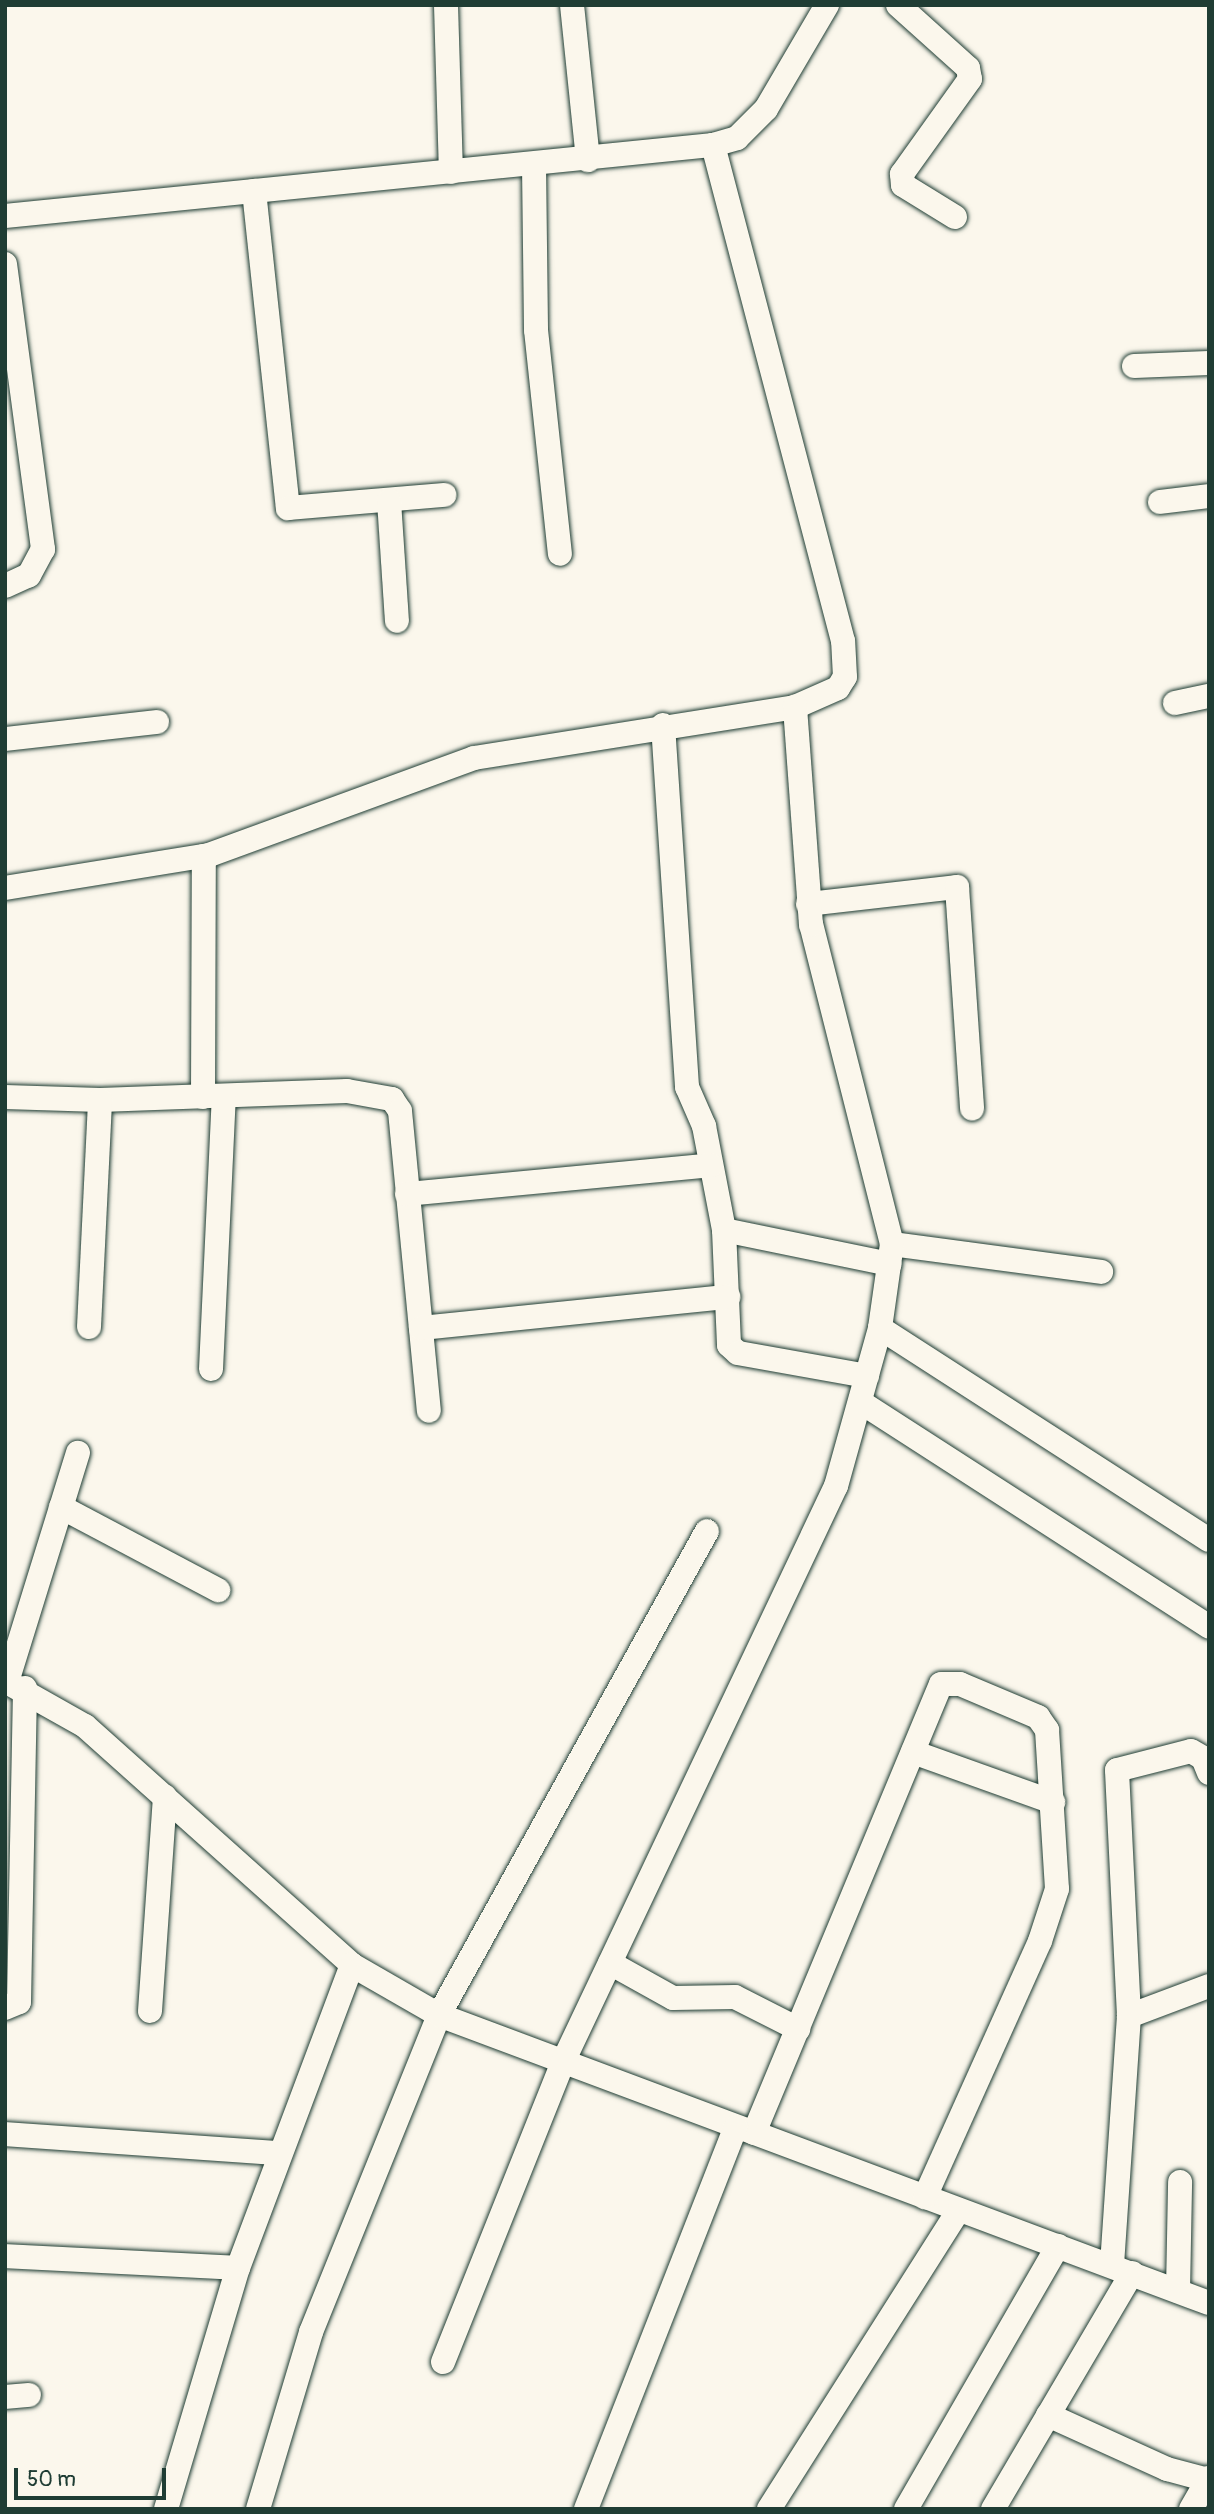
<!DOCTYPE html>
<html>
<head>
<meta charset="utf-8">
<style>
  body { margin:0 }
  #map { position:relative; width:1214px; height:2514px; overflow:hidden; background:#fbf7ec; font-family:Pangolin,sans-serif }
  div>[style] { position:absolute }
  .roads { filter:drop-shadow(0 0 2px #1f3d34) drop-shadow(0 0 2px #1f3d34) }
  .minor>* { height:24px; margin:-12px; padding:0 12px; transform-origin:12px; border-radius:12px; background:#fbf7ec }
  span { translate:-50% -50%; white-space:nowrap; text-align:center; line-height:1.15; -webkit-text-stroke:7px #fbf7ec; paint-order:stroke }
  .frame { position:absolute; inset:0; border:7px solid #1f3d34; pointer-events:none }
  .scale { position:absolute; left:14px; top:2468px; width:152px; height:32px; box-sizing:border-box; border:4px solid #1f3d34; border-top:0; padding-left:9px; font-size:21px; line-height:24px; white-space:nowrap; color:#1f3d34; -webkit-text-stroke:5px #fbf7ec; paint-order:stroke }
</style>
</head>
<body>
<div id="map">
  <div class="roads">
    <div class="minor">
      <i style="left:446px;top:5px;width:167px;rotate:88.3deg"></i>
      <i style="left:572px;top:5px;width:156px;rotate:84.1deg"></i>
      <i style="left:898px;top:5px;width:94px;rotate:42deg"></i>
      <i style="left:968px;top:68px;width:11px;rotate:80deg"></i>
      <i style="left:970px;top:79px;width:117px;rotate:125.6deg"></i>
      <i style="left:902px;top:174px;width:11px;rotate:85deg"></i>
      <i style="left:903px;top:185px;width:61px;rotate:31.6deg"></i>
      <i style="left:534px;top:165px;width:165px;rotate:89.3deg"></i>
      <i style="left:536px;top:330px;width:225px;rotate:83.9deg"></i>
      <i style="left:254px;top:191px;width:319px;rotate:83.9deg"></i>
      <i style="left:288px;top:508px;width:157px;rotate:-4.8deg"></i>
      <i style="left:5px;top:216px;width:712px;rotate:-5.73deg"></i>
      <i style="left:713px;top:145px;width:25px;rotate:-16deg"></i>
      <i style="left:737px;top:138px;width:41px;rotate:-45deg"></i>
      <i style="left:766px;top:109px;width:121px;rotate:-59.6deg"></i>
      <i style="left:5px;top:264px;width:288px;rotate:82.4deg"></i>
      <i style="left:43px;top:549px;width:30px;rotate:118deg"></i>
      <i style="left:29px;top:575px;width:26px;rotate:155deg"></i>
      <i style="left:1134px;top:366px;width:75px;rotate:-2.3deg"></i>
      <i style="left:389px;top:501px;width:120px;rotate:86.2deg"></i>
      <i style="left:1160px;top:502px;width:49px;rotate:-7deg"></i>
      <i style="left:1175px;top:703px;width:35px;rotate:-12deg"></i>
      <i style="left:663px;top:725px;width:363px;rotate:86.2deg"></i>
      <i style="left:687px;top:1087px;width:43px;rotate:66.4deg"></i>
      <i style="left:704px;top:1126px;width:106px;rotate:79.1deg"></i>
      <i style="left:724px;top:1230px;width:115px;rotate:87.5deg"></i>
      <i style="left:729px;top:1345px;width:12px;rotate:42deg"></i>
      <i style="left:738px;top:1353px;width:131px;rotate:10.1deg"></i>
      <i style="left:5px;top:739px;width:153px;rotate:-6.4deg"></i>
      <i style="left:5px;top:888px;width:207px;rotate:-9.2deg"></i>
      <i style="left:209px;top:855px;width:282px;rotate:-20.1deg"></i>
      <i style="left:474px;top:758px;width:325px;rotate:-9deg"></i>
      <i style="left:795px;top:707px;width:47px;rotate:-23.8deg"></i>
      <i style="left:838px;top:688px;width:13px;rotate:-58deg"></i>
      <i style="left:845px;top:677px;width:36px;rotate:-93deg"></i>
      <i style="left:843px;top:641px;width:513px;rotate:-104.69deg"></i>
      <i style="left:808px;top:904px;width:150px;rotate:-6.5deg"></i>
      <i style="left:957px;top:887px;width:222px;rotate:86.1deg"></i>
      <i style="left:5px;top:1097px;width:95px;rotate:1.8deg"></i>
      <i style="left:100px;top:1100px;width:247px;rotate:-2.1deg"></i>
      <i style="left:347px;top:1091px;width:46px;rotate:10.1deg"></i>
      <i style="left:392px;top:1099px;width:14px;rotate:56deg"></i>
      <i style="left:400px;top:1111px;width:301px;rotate:84.5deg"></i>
      <i style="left:203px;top:1097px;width:241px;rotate:-89.8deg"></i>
      <i style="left:407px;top:1194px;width:305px;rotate:-5.4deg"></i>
      <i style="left:724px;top:1230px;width:169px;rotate:11.6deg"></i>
      <i style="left:892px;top:1244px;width:211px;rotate:7.6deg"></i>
      <i style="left:89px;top:1327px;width:227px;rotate:-87.2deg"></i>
      <i style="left:421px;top:1328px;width:309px;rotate:-5.8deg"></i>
      <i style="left:880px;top:1328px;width:391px;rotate:32.8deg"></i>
      <i style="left:211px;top:1369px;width:272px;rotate:-87.3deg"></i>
      <i style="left:862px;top:1403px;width:413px;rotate:32.8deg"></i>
      <i style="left:61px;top:1507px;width:178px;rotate:27.9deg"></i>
      <i style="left:5px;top:1681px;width:92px;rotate:29.4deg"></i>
      <i style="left:85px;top:1726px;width:358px;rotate:41.8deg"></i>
      <i style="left:352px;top:1965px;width:100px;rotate:29.9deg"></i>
      <i style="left:439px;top:2015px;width:822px;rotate:20.51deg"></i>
      <i style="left:7px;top:1682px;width:240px;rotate:-72.8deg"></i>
      <i style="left:913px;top:1752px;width:149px;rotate:19.7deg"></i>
      <i style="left:610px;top:1963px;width:72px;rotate:29.1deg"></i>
      <i style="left:673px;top:1998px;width:62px;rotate:-0.9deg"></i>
      <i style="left:735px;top:1997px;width:71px;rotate:26.9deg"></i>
      <i style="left:5px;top:2008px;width:15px;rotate:-23deg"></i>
      <i style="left:19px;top:2002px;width:314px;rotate:-88.9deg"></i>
      <i style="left:150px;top:2011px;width:215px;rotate:-86deg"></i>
      <i style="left:1129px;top:2016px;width:85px;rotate:-20.6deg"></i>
      <i style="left:754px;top:2133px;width:486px;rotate:-67.4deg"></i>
      <i style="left:941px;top:1684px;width:19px"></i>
      <i style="left:960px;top:1684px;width:85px;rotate:22.9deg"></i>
      <i style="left:1038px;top:1717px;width:16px;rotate:55deg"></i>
      <i style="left:1047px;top:1730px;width:159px;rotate:86.4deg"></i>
      <i style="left:1057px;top:1889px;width:55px;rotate:108.1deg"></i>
      <i style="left:1040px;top:1941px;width:281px;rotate:114.2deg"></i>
      <i style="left:5px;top:2134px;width:274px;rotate:4deg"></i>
      <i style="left:5px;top:2256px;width:233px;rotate:2.9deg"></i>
      <i style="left:1112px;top:2265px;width:250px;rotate:-86.1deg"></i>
      <i style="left:1129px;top:2016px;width:246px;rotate:-92.8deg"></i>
      <i style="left:1117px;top:1770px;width:76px;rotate:-14.4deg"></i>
      <i style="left:1191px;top:1751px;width:14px;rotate:30deg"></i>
      <i style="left:1203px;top:1758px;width:16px;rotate:68deg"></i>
      <i style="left:1178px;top:2291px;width:109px;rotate:-88.9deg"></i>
      <i style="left:443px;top:2362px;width:321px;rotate:-68.2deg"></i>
      <i style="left:562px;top:2064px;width:640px;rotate:-64.64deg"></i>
      <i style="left:836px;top:1486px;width:164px;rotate:-74.4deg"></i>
      <i style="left:880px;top:1328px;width:85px;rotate:-81.9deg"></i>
      <i style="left:892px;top:1244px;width:329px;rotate:-104.2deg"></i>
      <i style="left:811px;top:925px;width:219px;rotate:-94.2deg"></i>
      <i style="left:5px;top:2397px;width:24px;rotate:-5deg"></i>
      <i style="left:1048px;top:2415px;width:131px;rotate:24.4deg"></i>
      <i style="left:1167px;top:2469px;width:42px;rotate:15deg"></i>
      <i style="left:166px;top:2509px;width:252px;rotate:-73.4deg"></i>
      <i style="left:238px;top:2268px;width:324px;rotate:-69.4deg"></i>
      <i style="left:258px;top:2509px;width:185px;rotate:-73.3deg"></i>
      <i style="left:311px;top:2332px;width:342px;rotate:-68deg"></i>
      <i style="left:439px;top:2015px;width:553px;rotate:-61.03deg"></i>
      <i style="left:586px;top:2509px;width:410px;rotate:-68.6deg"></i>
      <i style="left:769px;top:2509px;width:354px;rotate:-57.6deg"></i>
      <i style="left:906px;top:2509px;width:304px;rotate:-60deg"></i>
      <i style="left:993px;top:2509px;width:274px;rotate:-59.5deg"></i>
      <i style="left:1191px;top:2509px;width:36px;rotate:-60deg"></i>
    </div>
  </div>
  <div class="frame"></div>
  <div class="scale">50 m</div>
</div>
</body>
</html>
